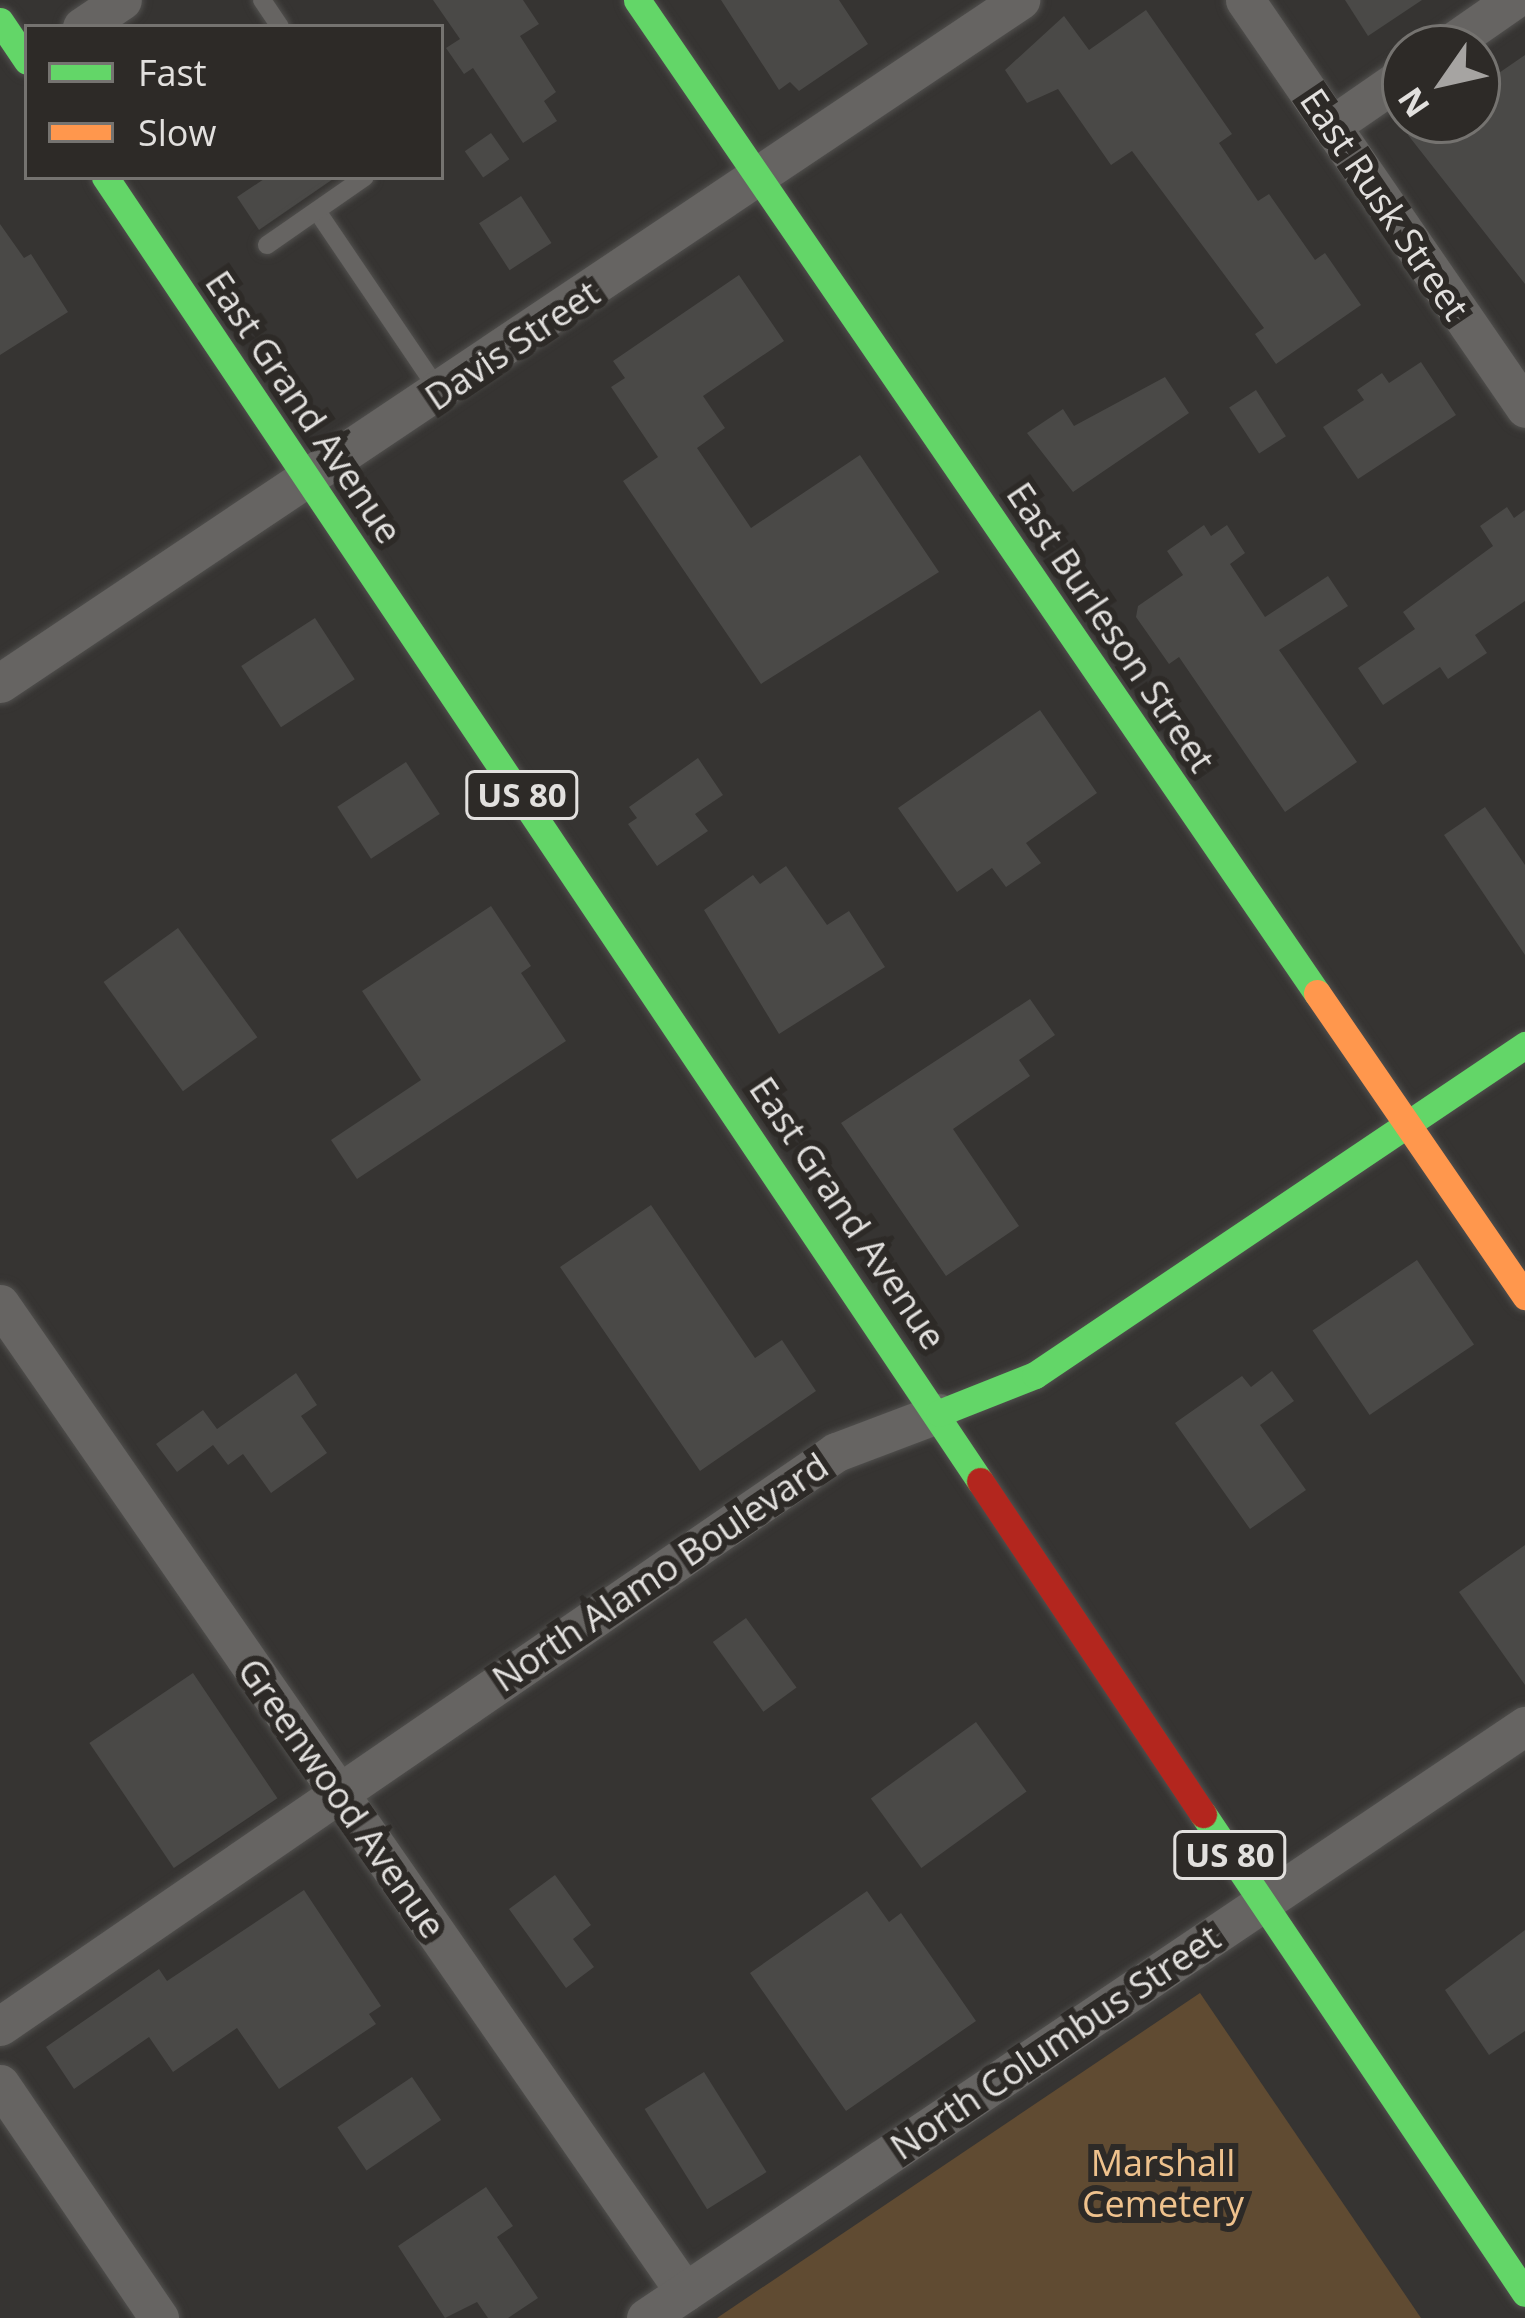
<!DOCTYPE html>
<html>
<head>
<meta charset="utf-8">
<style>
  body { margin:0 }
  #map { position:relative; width:1525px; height:2318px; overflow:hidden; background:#363432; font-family:"Open Sans",sans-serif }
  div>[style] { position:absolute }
  .green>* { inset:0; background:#604b32 }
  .building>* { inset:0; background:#4a4947; transform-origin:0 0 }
  .roads { filter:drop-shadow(0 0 3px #51504e) drop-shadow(0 0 3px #51504e) }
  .lane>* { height:18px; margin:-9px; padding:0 9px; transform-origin:9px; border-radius:9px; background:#666462 }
  .street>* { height:39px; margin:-19.5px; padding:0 19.5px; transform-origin:19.5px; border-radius:19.5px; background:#666462 }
  .fast>* { height:27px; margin:-13.5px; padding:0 13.5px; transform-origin:13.5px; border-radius:13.5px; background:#63d668 }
  .slow>* { height:27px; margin:-13.5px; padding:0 13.5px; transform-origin:13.5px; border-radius:13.5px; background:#ff974d }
  .jam>* { height:27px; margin:-13.5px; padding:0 13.5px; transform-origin:13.5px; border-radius:13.5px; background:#b3261e }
  span { translate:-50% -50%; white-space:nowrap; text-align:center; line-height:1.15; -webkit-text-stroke:12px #2d2a27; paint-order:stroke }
  .shield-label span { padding:3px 9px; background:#2d2a27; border:3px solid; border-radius:9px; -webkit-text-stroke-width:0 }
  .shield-label { font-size:33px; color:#e2e0de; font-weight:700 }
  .street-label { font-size:36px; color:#e2e0de }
  .park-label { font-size:36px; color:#efc28d }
  .legend { position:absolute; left:24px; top:24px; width:420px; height:156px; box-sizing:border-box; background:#2d2a27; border:3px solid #757370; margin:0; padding:15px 21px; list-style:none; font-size:36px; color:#e2e0de }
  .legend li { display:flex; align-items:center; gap:24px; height:60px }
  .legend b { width:60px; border:3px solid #757370 }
  .north { position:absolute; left:1381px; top:24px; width:120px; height:120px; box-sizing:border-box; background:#2d2a27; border:3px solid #757370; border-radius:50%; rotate:236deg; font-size:33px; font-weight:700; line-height:48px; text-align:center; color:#e2e0de }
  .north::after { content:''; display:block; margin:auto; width:42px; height:54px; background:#a6a4a2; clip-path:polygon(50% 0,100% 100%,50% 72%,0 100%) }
</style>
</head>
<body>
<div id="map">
  <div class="green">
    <i style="clip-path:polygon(1200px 1993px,1421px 2318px,717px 2318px)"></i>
  </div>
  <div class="building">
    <i style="clip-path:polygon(433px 0,523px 0,539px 24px,520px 36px,556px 92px,544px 101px,557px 121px,523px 143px,473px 68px,464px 74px,446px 48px,460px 39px)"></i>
    <i style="clip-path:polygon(721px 0,839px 0,868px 44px,799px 91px,790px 82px,779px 90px)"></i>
    <i style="clip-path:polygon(1345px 0,1422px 0,1368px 36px)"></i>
    <i style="clip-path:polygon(1146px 10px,1232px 134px,1219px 143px,1258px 201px,1269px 194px,1315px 260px,1325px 253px,1361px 305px,1276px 364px,1255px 334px,1264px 328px,1132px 151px,1111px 165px,1058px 89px,1027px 103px,1005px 70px,1064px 16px,1089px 50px)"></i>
    <i style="clip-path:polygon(1525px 55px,1525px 284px,1408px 135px,1430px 120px,1477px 120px,1477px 88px)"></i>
    <i style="left:491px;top:133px;width:32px;height:32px;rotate:55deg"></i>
    <i style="clip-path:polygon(267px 177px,336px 177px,259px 230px,237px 197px)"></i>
    <i style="left:521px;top:196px;width:56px;height:50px;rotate:57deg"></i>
    <i style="clip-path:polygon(0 224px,24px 258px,31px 254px,68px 312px,0 355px)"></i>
    <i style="clip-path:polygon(739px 275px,784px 341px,703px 396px,725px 428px,697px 448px,751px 528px,860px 455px,939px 572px,761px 684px,623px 481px,658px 457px,611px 387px,625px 378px,613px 361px)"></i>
    <i style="clip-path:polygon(1421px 362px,1456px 415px,1358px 479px,1323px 427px,1364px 400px,1357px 390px,1382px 373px,1389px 383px)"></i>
    <i style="clip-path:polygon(1165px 377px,1189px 413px,1073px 492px,1027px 433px,1063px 409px,1074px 426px)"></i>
    <i style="left:1256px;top:390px;width:55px;height:32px;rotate:57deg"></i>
    <i style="clip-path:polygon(1507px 507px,1514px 518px,1525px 510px,1525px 601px,1475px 635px,1487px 653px,1448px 679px,1440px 667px,1383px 705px,1358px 668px,1415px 629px,1403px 612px,1493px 546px,1480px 526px)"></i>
    <i style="clip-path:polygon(1204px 525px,1211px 536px,1227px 525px,1245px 553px,1230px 564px,1265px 617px,1328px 576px,1348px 606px,1279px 650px,1357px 762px,1285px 812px,1179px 657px,1169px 664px,1136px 617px,1138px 606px,1183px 575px,1167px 551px)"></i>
    <i style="left:315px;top:618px;width:73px;height:88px;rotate:57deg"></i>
    <i style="clip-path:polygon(1040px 710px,1097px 793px,1026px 843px,1041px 863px,1006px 887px,992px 868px,957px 892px,898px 808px)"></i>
    <i style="clip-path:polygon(698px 758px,723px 795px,695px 814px,708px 831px,657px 866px,628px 824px,637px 818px,629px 807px)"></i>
    <i style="left:406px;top:762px;width:62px;height:82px;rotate:57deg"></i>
    <i style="clip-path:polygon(1485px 807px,1525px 865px,1525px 955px,1444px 835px)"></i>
    <i style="clip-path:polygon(786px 866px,827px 925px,849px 911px,885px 967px,779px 1034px,704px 910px,753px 875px,760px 884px)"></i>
    <i style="clip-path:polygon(491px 906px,531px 966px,521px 973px,566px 1041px,357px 1179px,331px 1140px,421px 1080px,362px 991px)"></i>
    <i style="left:178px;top:928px;width:135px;height:92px;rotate:54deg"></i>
    <i style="clip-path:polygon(1030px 999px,1055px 1035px,1019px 1060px,1030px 1076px,953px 1129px,1019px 1226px,946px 1276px,841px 1123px)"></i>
    <i style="clip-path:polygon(651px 1205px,755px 1358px,782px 1340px,816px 1391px,700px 1471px,560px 1267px)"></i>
    <i style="left:1417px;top:1260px;width:102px;height:126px;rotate:56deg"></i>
    <i style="clip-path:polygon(1272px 1371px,1294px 1401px,1260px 1425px,1306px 1490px,1250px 1529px,1175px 1423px,1242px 1376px,1251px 1387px)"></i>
    <i style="clip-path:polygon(296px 1373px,317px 1405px,301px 1416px,327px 1453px,271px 1493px,243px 1454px,228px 1465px,213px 1445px,177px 1472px,156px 1444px,203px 1410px,217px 1429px)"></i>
    <i style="clip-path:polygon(1525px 1545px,1525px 1685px,1459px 1592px)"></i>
    <i style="left:746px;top:1618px;width:86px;height:41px;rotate:54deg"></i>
    <i style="left:193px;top:1673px;width:151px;height:125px;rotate:56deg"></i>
    <i style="left:976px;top:1722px;width:86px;height:130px;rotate:54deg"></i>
    <i style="clip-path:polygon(555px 1875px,591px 1925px,573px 1939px,594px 1967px,566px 1988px,509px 1909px)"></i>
    <i style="clip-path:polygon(304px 1890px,381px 2006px,369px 2014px,376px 2024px,279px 2089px,237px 2028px,173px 2072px,149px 2037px,74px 2089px,46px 2047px,159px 1969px,167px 1981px)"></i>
    <i style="clip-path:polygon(867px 1891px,889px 1922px,901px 1913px,976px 2021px,846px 2111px,750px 1973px)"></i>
    <i style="clip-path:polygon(1525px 1930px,1525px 2031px,1489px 2055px,1445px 1990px)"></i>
    <i style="left:704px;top:2072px;width:118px;height:70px;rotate:58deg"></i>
    <i style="left:412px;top:2077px;width:52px;height:90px;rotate:56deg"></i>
    <i style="clip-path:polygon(486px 2187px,513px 2226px,497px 2237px,538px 2298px,508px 2318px,488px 2318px,477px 2302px,445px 2318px,398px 2246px)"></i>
  </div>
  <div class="roads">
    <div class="lane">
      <i style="left:262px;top:0;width:32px;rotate:56deg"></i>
      <i style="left:317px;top:211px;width:220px;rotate:55.9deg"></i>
      <i style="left:267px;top:245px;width:119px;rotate:-34.8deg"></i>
    </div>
    <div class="street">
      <i style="left:1245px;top:0;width:495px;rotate:55.5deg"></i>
      <i style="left:82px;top:27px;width:48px;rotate:-34deg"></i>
      <i style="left:1444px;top:48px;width:84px;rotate:-34.8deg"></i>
      <i style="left:1331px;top:126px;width:90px;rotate:-34.6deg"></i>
      <i style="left:0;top:683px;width:1228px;rotate:-33.81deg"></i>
      <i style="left:0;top:1304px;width:1202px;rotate:55.27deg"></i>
      <i style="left:0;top:2026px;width:1014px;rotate:-34.47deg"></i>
      <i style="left:836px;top:1452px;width:110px;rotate:-20.7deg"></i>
      <i style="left:0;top:2084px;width:283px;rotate:55.8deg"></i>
      <i style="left:646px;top:2318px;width:1060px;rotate:-33.96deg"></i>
    </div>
    <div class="fast">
      <i style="left:637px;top:0;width:1204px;rotate:55.6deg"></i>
      <i style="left:0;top:21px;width:48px;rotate:56deg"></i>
      <i style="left:105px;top:177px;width:1570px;rotate:56.14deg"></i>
      <i style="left:939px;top:1413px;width:103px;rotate:-21.6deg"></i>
      <i style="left:1035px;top:1375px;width:591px;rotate:-33.96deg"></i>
      <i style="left:1203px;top:1814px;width:577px;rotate:56.09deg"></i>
    </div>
    <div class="slow">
      <i style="left:1317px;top:993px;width:368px;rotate:55.5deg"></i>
    </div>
    <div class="jam">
      <i style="left:980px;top:1481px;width:401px;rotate:56.2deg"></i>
    </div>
  </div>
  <div class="shield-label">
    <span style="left:522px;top:795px">US 80</span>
    <span style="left:1230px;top:1855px">US 80</span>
  </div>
  <div class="street-label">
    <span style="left:1385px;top:204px;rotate:56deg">East Rusk Street</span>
    <span style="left:512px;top:345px;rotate:-34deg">Davis Street</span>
    <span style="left:304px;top:407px;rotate:56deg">East Grand Avenue</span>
    <span style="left:1111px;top:627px;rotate:56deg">East Burleson Street</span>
    <span style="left:848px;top:1213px;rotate:56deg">East Grand Avenue</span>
    <span style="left:660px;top:1572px;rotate:-34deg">North Alamo Boulevard</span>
    <span style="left:342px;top:1798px;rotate:55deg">Greenwood Avenue</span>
    <span style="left:1055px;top:2042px;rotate:-34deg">North Columbus Street</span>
  </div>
  <div class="park-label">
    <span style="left:1163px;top:2183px">Marshall<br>Cemetery</span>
  </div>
  <ul class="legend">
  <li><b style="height:15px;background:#63d668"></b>Fast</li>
  <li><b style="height:15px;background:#ff974d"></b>Slow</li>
  </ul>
  <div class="north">N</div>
</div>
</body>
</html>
